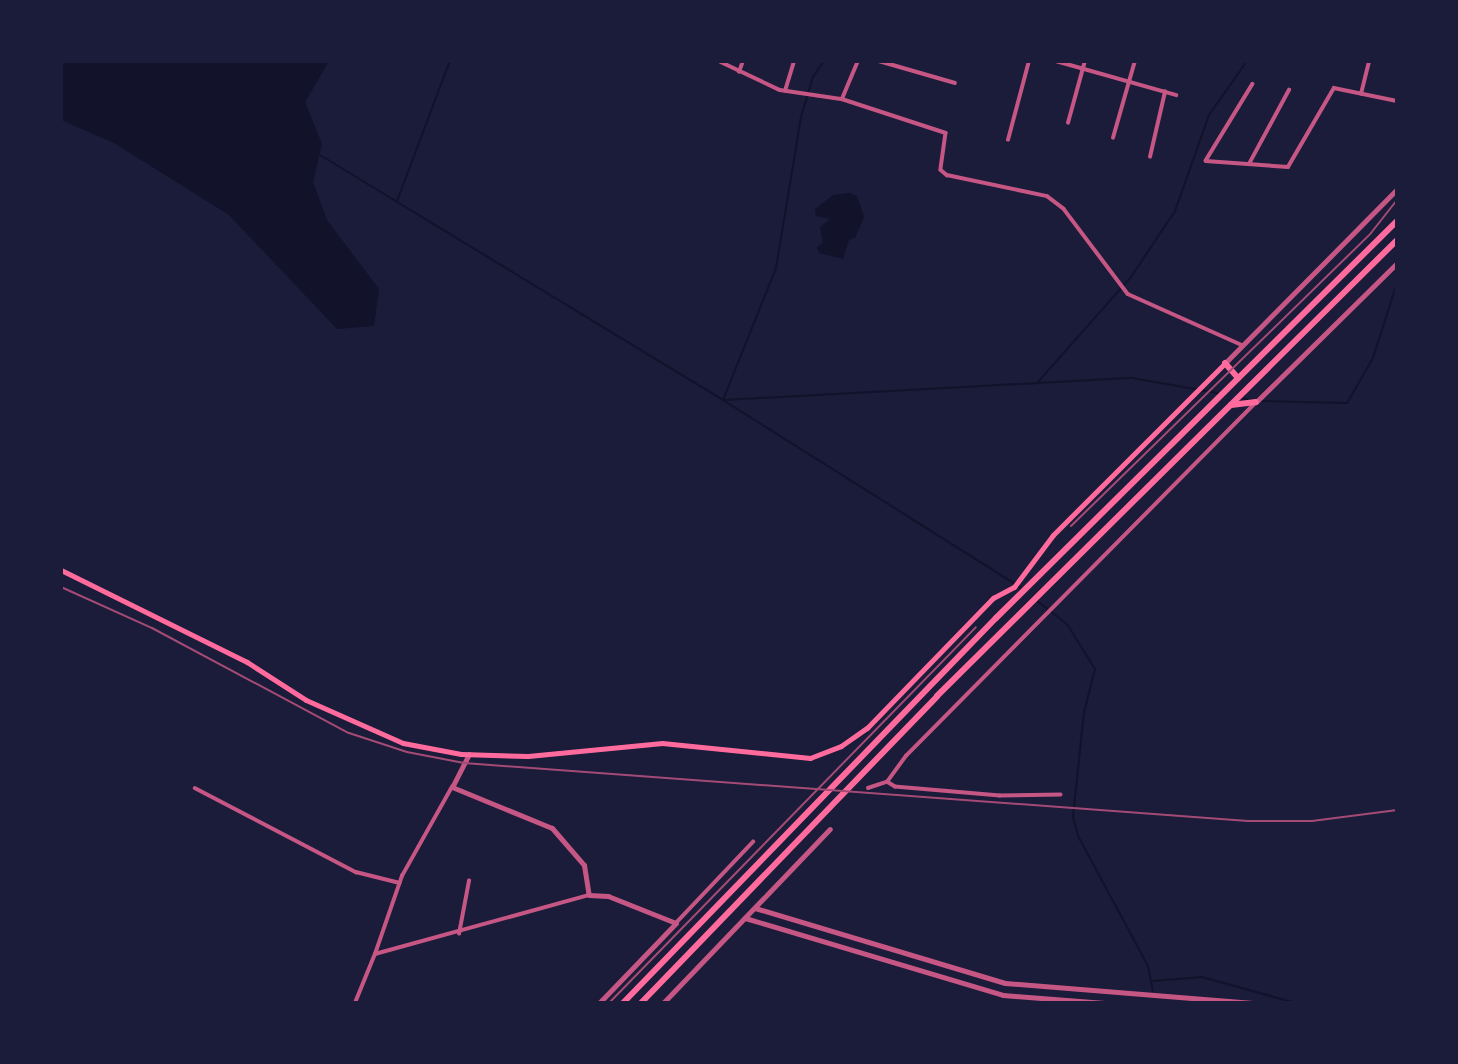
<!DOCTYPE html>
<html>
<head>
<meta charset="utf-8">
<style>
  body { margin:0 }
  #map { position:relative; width:1458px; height:1064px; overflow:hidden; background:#1b1b3a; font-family:"Titillium Web",sans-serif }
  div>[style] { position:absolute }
  .water>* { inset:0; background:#12122b }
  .stream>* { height:2px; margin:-1px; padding:0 1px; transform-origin:1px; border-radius:1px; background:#12122b }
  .minor>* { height:3.5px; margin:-1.75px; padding:0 1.75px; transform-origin:1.75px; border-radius:1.75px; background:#c65784 }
  .tertiary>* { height:5px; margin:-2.5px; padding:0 2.5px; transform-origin:2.5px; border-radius:2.5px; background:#c65784 }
  .secondary>* { height:5px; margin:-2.5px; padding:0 2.5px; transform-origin:2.5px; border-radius:2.5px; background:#ff6b9d }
  .trunk>* { height:6px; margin:-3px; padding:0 3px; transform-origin:3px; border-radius:3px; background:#ff6b9d }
  .rail>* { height:2px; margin:-1px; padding:0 1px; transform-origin:1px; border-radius:1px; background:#a44b75 }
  span { translate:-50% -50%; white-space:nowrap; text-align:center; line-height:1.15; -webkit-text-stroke:6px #1b1b3a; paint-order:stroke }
  .frame { position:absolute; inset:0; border:63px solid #1b1b3a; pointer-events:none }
</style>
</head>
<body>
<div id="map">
  <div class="water">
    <i style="clip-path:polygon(61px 61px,329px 61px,305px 102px,322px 144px,313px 182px,327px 220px,379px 289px,374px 326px,337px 329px,229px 215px,114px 143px,61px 120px)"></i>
    <i style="clip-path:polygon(850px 193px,857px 196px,864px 217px,855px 238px,849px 240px,843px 259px,819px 253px,817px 247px,823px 243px,820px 227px,830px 219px,816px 216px,815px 209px,833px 195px)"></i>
  </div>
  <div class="stream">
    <i style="left:824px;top:61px;width:19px;rotate:125deg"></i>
    <i style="left:813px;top:77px;width:42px;rotate:106.7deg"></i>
    <i style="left:801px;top:117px;width:153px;rotate:99.4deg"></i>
    <i style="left:776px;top:268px;width:142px;rotate:111.9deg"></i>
    <i style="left:723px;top:400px;width:410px;rotate:-3.1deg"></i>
    <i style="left:1132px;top:378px;width:87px;rotate:9.9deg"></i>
    <i style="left:320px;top:155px;width:472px;rotate:31.3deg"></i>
    <i style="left:723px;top:400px;width:352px;rotate:32.2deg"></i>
    <i style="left:397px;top:201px;width:150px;rotate:-69.3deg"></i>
    <i style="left:1038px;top:382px;width:140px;rotate:-48.5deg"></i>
    <i style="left:1131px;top:277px;width:79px;rotate:-56.3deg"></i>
    <i style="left:1175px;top:211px;width:102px;rotate:-70.5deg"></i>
    <i style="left:1209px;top:115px;width:66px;rotate:-54.9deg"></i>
    <i style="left:1240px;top:398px;width:12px;rotate:9deg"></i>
    <i style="left:1261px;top:401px;width:86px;rotate:1.3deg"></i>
    <i style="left:1347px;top:403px;width:52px;rotate:-60deg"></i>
    <i style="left:1373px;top:358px;width:79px;rotate:-72.3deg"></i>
    <i style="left:1036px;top:600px;width:39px;rotate:38deg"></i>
    <i style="left:1067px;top:624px;width:53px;rotate:58.1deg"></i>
    <i style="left:1095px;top:669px;width:44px;rotate:104.3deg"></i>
    <i style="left:1084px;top:712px;width:106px;rotate:96deg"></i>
    <i style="left:1073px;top:817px;width:20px;rotate:75deg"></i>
    <i style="left:1078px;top:836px;width:148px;rotate:61.7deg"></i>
    <i style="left:1148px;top:966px;width:25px;rotate:79deg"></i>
    <i style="left:1153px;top:981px;width:49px;rotate:-4.7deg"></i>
    <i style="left:1202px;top:977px;width:98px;rotate:15.5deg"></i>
  </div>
  <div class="minor">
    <i style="left:879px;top:61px;width:79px;rotate:16.1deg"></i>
    <i style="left:1056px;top:61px;width:125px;rotate:15.8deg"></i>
    <i style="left:721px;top:62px;width:65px;rotate:25.4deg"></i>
    <i style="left:780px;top:90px;width:63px;rotate:8.3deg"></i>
    <i style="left:842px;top:99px;width:109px;rotate:18.1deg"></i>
    <i style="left:946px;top:133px;width:37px;rotate:98deg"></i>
    <i style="left:941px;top:170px;width:8px;rotate:40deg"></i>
    <i style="left:947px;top:175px;width:102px;rotate:11.9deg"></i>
    <i style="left:1047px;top:196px;width:21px;rotate:37deg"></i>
    <i style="left:1064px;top:209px;width:106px;rotate:53deg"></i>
    <i style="left:1128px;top:294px;width:125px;rotate:24.1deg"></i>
    <i style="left:739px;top:72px;width:12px;rotate:-70deg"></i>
    <i style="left:1253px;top:84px;width:90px;rotate:121.4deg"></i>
    <i style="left:1206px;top:161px;width:82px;rotate:4.2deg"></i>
    <i style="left:1288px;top:167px;width:91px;rotate:-59.8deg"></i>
    <i style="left:1334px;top:88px;width:64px;rotate:11.7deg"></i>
    <i style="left:785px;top:91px;width:31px;rotate:-73deg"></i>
    <i style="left:1361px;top:94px;width:34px;rotate:-76deg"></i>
    <i style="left:842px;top:99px;width:41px;rotate:-67.2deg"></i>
    <i style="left:1068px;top:123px;width:64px;rotate:-74.7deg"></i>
    <i style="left:1113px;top:138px;width:80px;rotate:-74.1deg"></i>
    <i style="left:1008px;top:140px;width:82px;rotate:-75.1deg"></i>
    <i style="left:1150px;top:157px;width:67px;rotate:-77deg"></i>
    <i style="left:1249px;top:164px;width:84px;rotate:-61.6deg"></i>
    <i style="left:195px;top:788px;width:182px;rotate:27.6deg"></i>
    <i style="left:356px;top:872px;width:45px;rotate:14deg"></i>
    <i style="left:868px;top:788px;width:19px;rotate:-18deg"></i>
    <i style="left:1061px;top:795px;width:61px;rotate:179.1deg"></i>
    <i style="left:1000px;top:796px;width:105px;rotate:-175.1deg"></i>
    <i style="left:895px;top:787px;width:9px;rotate:-148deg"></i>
    <i style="left:887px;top:782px;width:32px;rotate:-54deg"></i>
    <i style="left:906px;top:756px;width:496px;rotate:-45.3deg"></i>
    <i style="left:676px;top:923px;width:112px;rotate:-46.5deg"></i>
    <i style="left:459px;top:934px;width:54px;rotate:-79.3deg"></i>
    <i style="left:375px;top:954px;width:83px;rotate:-70.9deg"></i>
    <i style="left:402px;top:876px;width:102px;rotate:-60.7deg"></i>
    <i style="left:355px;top:1003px;width:53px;rotate:-67.8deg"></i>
    <i style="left:375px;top:954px;width:222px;rotate:-15.4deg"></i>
  </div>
  <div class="tertiary">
    <i style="left:1225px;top:363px;width:245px;rotate:-45.3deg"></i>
    <i style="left:1256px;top:402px;width:198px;rotate:-44.6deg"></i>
    <i style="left:469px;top:754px;width:37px;rotate:117deg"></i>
    <i style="left:452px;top:787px;width:108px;rotate:22.3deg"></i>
    <i style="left:552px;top:828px;width:49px;rotate:49.1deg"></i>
    <i style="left:584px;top:865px;width:30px;rotate:81deg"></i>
    <i style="left:589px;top:895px;width:19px;rotate:3deg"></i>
    <i style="left:608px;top:896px;width:73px;rotate:21.7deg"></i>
    <i style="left:676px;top:923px;width:111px;rotate:133.9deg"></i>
    <i style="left:755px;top:908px;width:261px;rotate:16.7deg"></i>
    <i style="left:1005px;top:983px;width:249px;rotate:4.6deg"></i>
    <i style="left:745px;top:918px;width:269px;rotate:16.6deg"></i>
    <i style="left:1003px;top:995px;width:102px;rotate:4.5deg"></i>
    <i style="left:663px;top:1003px;width:241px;rotate:-46.2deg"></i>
  </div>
  <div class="secondary">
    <i style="left:61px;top:570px;width:208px;rotate:26.3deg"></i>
    <i style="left:247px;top:662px;width:70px;rotate:32.8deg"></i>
    <i style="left:306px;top:700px;width:106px;rotate:23.9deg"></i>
    <i style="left:403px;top:743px;width:59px;rotate:10.7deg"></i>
    <i style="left:461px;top:754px;width:67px;rotate:1.7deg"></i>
    <i style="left:528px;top:756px;width:135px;rotate:-5.5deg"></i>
    <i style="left:662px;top:743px;width:149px;rotate:5.8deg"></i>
    <i style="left:810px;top:758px;width:33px;rotate:-21deg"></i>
    <i style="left:841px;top:746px;width:32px;rotate:-35deg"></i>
    <i style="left:867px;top:728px;width:181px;rotate:-45.9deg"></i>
    <i style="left:993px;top:598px;width:24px;rotate:-28deg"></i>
    <i style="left:1014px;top:587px;width:65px;rotate:-53.1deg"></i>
    <i style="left:1053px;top:535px;width:243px;rotate:-45deg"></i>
  </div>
  <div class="trunk">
    <i style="left:1225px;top:363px;width:20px;rotate:49deg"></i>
    <i style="left:1231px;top:405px;width:25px;rotate:-7deg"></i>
    <i style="left:623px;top:1003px;width:536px;rotate:-45.91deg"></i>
    <i style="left:996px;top:618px;width:564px;rotate:-44.71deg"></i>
    <i style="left:641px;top:1003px;width:426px;rotate:-46deg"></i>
    <i style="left:937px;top:696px;width:648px;rotate:-44.75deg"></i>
  </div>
  <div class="rail">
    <i style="left:1071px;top:526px;width:419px;rotate:-44.3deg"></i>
    <i style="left:1371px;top:233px;width:42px;rotate:-51.8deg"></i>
    <i style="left:61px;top:587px;width:100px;rotate:24.3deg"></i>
    <i style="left:152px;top:628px;width:223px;rotate:28.1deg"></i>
    <i style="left:349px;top:733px;width:61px;rotate:18.1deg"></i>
    <i style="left:407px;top:752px;width:58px;rotate:10.9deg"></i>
    <i style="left:464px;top:763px;width:786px;rotate:4.23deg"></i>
    <i style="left:1248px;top:821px;width:64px"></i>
    <i style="left:1312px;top:821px;width:86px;rotate:-7.4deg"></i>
    <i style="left:609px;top:1003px;width:525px;rotate:-45.69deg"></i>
  </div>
  <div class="frame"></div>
</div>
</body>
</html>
